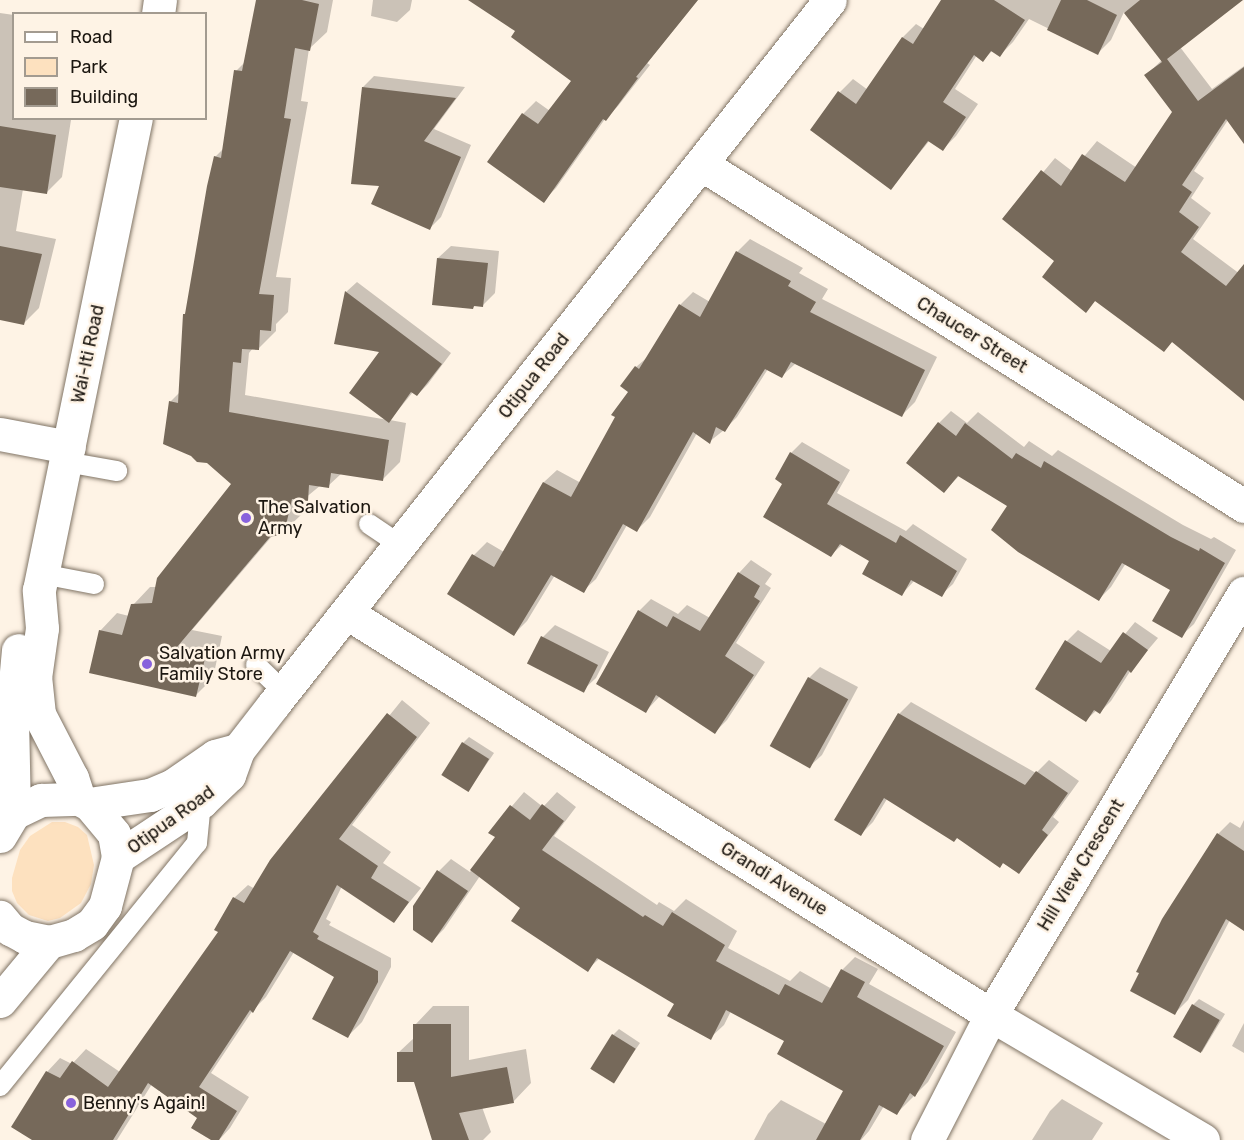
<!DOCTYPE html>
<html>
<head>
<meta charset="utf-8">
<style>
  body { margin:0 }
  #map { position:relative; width:1244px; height:1140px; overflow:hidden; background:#fef3e5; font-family:Rubik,sans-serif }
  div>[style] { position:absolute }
  .green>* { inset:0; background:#fde1bf }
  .shadow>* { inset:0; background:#0003 }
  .building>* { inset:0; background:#76695a; transform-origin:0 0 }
  .roads { filter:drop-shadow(0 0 2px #807465) drop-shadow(0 0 2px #807465) }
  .service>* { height:20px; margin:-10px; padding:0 10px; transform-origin:10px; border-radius:10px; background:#fff }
  .minor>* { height:33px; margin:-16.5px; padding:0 16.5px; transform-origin:16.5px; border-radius:16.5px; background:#fff }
  .tertiary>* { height:33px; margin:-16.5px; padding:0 16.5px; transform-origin:16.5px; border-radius:16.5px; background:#fff }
  .secondary>* { height:33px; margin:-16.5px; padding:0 16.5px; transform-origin:16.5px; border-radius:16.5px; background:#fff }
  .dots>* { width:16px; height:16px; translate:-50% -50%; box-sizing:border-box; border:3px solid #fef3e5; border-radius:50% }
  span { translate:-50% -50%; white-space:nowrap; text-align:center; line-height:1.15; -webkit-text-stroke:5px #fef3e5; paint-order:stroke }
  .street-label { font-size:18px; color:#1b1610 }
  .poi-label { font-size:18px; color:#1b1610 }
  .left { translate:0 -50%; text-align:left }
  .legend { position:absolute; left:12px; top:12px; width:195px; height:108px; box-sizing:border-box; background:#fef3e5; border:2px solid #a39b90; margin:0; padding:8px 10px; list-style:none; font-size:18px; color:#1b1610 }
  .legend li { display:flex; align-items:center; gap:12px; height:30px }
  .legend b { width:30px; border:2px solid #a39b90 }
</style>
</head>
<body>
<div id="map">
  <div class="green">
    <i style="clip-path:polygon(52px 822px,65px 822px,78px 827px,87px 835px,94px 865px,91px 884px,81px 903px,60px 918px,48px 921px,29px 915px,17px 903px,12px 891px,12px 878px,20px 850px,30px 836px)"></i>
  </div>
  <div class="shadow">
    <i style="clip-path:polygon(257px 0,333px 0,327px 32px,309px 49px,301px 101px,308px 102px,276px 277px,291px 278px,288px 312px,276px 324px,276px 331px,258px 349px,253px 348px,249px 353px,245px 395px,388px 420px,382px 351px,346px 292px,357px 282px,451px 353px,428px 384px,417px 395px,413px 392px,390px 420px,406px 423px,400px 462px,383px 479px,342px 473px,328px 486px,321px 485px,304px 499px,301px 515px,283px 532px,273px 535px,192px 630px,222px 636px,213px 678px,196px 695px,100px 631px,117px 613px,129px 616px,133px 605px,150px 587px,157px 587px,233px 484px,170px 402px,180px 392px,184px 315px,187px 311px,215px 157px,224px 148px,236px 71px,246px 61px)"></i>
    <i style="clip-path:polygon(373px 0,412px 0,410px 10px,397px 22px,371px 16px)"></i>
    <i style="clip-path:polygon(504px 0,698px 0,647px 63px,650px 65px,618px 106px,605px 119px,556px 188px,543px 201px,523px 114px,536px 101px,550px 111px,573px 81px,518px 30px)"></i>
    <i style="clip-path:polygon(943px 0,1240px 0,1180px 47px,1212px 89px,1244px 66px,1244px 141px,1228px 120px,1194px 171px,1204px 178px,1191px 198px,1211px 213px,1193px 239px,1244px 277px,1244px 394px,1173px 341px,1164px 350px,1096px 300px,1086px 311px,1056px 261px,1004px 219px,1055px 158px,1072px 171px,1097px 141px,1137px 168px,1174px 112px,1146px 75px,1162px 60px,1124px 12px,1111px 40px,1098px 53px,1029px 19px,1013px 42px,1000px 55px,993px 50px,983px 60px,977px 55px,955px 89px,978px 104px,956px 136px,943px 149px,930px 140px,891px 188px,840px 92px,853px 79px,868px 90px,903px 37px,916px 24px,924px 29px)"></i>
    <i style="clip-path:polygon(0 13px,14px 15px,14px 118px,71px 120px,62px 177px,46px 193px,23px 189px,16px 231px,56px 239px,39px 308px,24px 323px,0 319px)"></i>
    <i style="clip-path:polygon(374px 76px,465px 87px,434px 129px,471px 145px,441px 217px,430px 228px,381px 185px,363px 87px)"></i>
    <i style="clip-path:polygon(750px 239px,803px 268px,799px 273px,828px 289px,822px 299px,937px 357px,915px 402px,902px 415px,795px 364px,782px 376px,768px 369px,737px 417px,724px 430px,709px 442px,697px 433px,650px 517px,637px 530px,627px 525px,596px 579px,583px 591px,555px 575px,527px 621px,514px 634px,449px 594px,474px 555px,487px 542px,504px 552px,544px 482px,557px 470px,581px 483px,630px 392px,636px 367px,650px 355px,680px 305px,693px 292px,710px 302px,737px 252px)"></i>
    <i style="clip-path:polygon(451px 246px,499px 251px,495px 293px,483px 305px,476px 305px,472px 308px,438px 258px)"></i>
    <i style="clip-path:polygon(951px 411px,967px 423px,978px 412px,1024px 447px,1029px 441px,1052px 456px,1058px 450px,1183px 525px,1211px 539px,1214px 537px,1236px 550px,1194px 624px,1181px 636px,1172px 590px,1126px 563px,1111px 587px,1099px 599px,1009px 505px,960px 475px,944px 491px,939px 423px)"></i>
    <i style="clip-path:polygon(802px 442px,850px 470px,837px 493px,906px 531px,913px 524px,967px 559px,953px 584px,941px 595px,915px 580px,902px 594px,871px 560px,843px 544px,831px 555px,785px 483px,791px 453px)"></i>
    <i style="clip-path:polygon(751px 560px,772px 574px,765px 584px,771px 588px,736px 643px,765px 662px,727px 720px,715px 732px,660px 696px,646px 711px,639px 611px,651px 599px,678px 614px,687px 605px,710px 618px,739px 573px)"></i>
    <i style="clip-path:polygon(1135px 622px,1158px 638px,1131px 670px,1111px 701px,1100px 712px,1097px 710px,1086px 720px,1067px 641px,1078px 630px,1111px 651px)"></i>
    <i style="clip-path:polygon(555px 625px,609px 652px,596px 678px,583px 690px,543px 637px)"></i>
    <i style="clip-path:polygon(820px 667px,858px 687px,822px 755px,810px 766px,809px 678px)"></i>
    <i style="clip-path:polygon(402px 700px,430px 723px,352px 825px,391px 852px,383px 863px,421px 888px,394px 921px,342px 886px,326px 919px,331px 922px,329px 925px,391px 958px,391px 967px,362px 1022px,348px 1036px,336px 976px,294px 952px,266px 997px,253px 1010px,211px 1073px,249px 1097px,230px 1128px,219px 1140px,214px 1140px,199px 1118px,152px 1084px,117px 1140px,35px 1140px,47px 1072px,60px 1058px,72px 1064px,86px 1049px,120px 1072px,220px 932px,234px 898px,248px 885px,255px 889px,271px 861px)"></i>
    <i style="clip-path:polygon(911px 702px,1036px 773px,1049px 760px,1079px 781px,1053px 817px,1059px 822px,1019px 872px,887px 799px,873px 822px,861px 834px,899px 714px)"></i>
    <i style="clip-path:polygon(469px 737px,494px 753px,469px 790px,463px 743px)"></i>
    <i style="clip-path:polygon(524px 792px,543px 807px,557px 792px,576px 807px,554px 836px,657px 905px,659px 902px,674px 911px,686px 899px,737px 931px,728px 948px,790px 981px,800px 971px,832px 989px,842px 970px,855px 957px,878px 969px,869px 984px,956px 1032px,928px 1082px,897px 1113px,884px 1106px,869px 1131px,861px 1140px,754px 1140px,768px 1114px,781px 1100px,826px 1124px,845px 1090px,786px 1040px,731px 1011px,724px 1025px,710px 1038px,676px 1004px,600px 958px,587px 970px,522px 908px,480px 876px,444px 929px,432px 941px,439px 871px,451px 859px,470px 872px,497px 837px,490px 832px)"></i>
    <i style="clip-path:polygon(1244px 820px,1244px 924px,1230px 920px,1188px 1000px,1175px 1013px,1218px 834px,1230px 822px,1240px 828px)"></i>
    <i style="clip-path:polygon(1199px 999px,1225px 1014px,1202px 1052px,1193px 1005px)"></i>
    <i style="clip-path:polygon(433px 1006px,469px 1006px,469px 1060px,526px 1049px,531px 1083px,513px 1102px,482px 1107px,491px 1132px,483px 1140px,433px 1140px,415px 1080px,398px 1053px,415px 1037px,415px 1025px)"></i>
    <i style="clip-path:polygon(1244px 1023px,1244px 1053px,1232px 1046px)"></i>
    <i style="clip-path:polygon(619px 1029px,640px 1043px,613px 1082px,613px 1035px)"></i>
    <i style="clip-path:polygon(1062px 1099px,1103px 1123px,1092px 1140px,1032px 1140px,1050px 1111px)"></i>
  </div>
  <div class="building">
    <i style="clip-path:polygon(256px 0,302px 0,319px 4px,310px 51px,295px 48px,284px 118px,291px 119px,259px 294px,274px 295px,271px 331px,260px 330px,259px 350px,242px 349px,241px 363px,233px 362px,229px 412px,389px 440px,383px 481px,331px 473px,329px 488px,309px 485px,308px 501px,292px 499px,284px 534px,270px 537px,177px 647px,206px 654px,196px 697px,89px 673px,99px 630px,122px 635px,131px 604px,152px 603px,157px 578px,231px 484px,207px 463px,197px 462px,191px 456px,163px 444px,169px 401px,178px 403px,183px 314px,185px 314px,207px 186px,214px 156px,221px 158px,234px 70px,242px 71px)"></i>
    <i style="clip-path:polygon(468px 0,698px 0,636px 77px,638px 78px,606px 121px,603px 119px,544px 203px,487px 162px,522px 113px,538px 124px,571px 81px,511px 37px,515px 31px)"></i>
    <i style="clip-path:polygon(941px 0,994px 0,1025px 20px,1000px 57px,991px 51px,983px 62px,974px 55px,943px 102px,966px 117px,943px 151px,928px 141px,891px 190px,810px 130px,838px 91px,856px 104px,902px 37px,913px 44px)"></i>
    <i style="clip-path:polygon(1061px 0,1087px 0,1117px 15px,1098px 55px,1047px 30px)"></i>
    <i style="clip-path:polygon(1140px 0,1243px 0,1167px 59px,1198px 101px,1244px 67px,1244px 144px,1226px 119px,1182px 185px,1192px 192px,1179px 212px,1199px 227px,1181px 252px,1226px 286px,1244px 264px,1244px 401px,1172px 342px,1164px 352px,1095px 301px,1086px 313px,1042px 277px,1054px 261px,1002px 219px,1041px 170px,1061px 186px,1082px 154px,1125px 182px,1172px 112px,1144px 75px,1162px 62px,1124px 13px)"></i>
    <i style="clip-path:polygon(362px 87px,456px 98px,424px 141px,461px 157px,430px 230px,371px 204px,379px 186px,351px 184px)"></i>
    <i style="clip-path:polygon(0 126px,56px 135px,47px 194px,0 187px)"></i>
    <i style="clip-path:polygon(0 246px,42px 254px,24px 325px,0 320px)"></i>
    <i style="clip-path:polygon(736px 251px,791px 281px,788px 286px,816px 302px,810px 312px,925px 370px,902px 417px,791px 362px,782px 378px,765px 369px,725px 432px,716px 427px,710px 444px,693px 432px,637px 532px,623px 524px,584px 593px,551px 575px,514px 636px,447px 594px,472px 554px,494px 567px,543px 482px,571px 497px,615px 417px,611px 415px,628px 392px,620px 386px,635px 366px,639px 369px,679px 304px,700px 317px)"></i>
    <i style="clip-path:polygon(437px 258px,488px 263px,483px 307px,474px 306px,473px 309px,432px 305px)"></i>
    <i style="clip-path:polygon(345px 291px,442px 364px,417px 396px,411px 392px,389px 423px,349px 393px,379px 352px,334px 344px)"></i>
    <i style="clip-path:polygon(938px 422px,956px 436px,965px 423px,1012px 459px,1016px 453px,1041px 468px,1044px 461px,1171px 537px,1199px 551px,1200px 548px,1225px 563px,1182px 638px,1152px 621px,1170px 590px,1122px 563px,1099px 601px,1018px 552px,991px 530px,1007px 506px,958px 476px,944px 493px,906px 463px)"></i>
    <i style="clip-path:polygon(790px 452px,840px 482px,827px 504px,896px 543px,900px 535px,957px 571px,942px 597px,911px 580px,902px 596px,862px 574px,869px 561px,840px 544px,831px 557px,763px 517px,782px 484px,775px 479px)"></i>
    <i style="clip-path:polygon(738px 572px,760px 586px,754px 597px,760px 601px,725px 656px,754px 675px,715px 734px,656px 695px,646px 713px,596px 684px,638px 610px,667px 627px,673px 616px,700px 631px)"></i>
    <i style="clip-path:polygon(1123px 632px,1148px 650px,1131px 673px,1128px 670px,1100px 714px,1094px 710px,1086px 722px,1035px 689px,1065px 640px,1101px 663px)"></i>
    <i style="left:541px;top:636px;width:64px;height:31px;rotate:27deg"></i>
    <i style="left:808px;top:677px;width:46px;height:79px;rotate:29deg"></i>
    <i style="clip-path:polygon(387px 713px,417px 737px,339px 839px,378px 866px,371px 878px,409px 902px,394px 923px,337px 885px,313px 932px,319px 936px,317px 939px,378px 971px,378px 982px,348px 1038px,312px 1019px,334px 977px,290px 951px,253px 1013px,250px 1010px,199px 1087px,237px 1111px,219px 1140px,211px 1140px,191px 1128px,197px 1118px,148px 1083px,113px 1140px,32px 1140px,11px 1127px,46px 1071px,60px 1078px,72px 1061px,108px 1087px,218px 932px,214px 930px,233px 897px,244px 903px,270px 860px)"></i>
    <i style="clip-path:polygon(898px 713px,1025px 785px,1036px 771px,1068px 793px,1042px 830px,1048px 835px,1019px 874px,1003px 863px,1000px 868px,957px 838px,954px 842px,884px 798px,861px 836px,834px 820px)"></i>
    <i style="left:462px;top:742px;width:32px;height:39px;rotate:32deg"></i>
    <i style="clip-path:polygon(542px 804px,564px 821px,542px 850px,643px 917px,645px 915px,663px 926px,672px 912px,725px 945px,716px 961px,779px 995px,785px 984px,822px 1003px,841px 969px,865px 982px,857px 997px,944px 1046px,915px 1097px,910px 1093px,897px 1115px,879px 1105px,860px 1140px,816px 1140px,843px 1091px,777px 1054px,784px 1041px,726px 1010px,711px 1040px,667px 1016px,674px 1004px,597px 958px,588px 972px,511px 921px,520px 908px,470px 870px,495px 837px,488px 833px,510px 805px,530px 820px)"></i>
    <i style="clip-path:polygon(1217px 833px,1244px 851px,1244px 931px,1226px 919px,1175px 1015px,1130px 991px,1139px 973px,1136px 972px,1162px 919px)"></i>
    <i style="clip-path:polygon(437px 870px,468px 891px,432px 943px,413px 930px,413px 906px)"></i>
    <i style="left:1192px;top:1004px;width:32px;height:38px;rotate:30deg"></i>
    <i style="clip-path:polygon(413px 1024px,451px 1024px,451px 1077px,507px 1067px,514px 1103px,459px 1113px,469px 1140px,432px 1140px,414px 1082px,397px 1082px,397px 1052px,413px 1052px)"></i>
    <i style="left:612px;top:1034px;width:28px;height:41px;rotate:32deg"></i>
  </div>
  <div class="roads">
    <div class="service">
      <i style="left:66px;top:462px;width:52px;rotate:10deg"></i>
      <i style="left:369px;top:524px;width:37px;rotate:34deg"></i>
      <i style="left:42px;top:574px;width:53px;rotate:10.9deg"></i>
      <i style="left:256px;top:665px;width:39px;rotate:44deg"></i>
      <i style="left:0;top:1086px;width:313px;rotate:-51deg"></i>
      <i style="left:197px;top:843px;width:41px;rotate:-84.4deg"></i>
    </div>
    <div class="minor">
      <i style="left:701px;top:164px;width:642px;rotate:32.2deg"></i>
      <i style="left:0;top:434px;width:70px;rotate:10.7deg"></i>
      <i style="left:347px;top:613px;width:759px;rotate:31.97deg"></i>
      <i style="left:991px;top:1015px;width:246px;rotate:30.5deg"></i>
      <i style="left:927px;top:1140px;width:140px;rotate:-62.9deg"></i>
      <i style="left:991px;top:1015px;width:492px;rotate:-59.1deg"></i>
    </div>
    <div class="tertiary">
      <i style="left:89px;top:804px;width:62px;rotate:-8.4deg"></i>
      <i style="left:150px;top:795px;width:25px;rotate:-23deg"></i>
      <i style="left:173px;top:785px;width:51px;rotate:-34.6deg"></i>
      <i style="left:215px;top:756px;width:24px;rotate:-15deg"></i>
      <i style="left:0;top:836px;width:27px;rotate:-59deg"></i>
      <i style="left:14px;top:813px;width:30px;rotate:-26deg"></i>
      <i style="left:41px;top:800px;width:38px;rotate:-2deg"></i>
      <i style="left:79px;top:799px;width:11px;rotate:27deg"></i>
      <i style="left:89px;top:804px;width:39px;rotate:50deg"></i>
      <i style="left:114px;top:834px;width:23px;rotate:80deg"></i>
      <i style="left:118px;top:857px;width:51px;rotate:104.9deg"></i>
      <i style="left:105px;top:906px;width:22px;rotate:126deg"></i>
      <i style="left:92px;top:924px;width:21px;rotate:149deg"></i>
      <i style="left:74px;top:935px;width:26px;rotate:164deg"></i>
      <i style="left:49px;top:942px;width:25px;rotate:-168deg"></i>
      <i style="left:25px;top:937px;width:17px;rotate:-152deg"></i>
      <i style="left:10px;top:929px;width:16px;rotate:-130deg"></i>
      <i style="left:118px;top:857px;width:100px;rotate:-33.5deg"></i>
      <i style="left:201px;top:802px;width:39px;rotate:-44deg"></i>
      <i style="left:229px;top:775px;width:27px;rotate:-70deg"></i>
      <i style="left:238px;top:750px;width:57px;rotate:-52.1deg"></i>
      <i style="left:273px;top:705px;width:898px;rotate:-51.69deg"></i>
      <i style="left:0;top:1001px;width:77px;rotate:-50.3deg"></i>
    </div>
    <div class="secondary">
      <i style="left:158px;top:14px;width:14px;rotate:-82deg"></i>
      <i style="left:79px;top:799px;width:22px;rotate:-108deg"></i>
      <i style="left:72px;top:778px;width:72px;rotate:-117.3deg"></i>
      <i style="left:39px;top:714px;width:36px;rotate:-96deg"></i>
      <i style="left:35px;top:678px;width:50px;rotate:-82deg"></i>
      <i style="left:42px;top:628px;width:38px;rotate:-95deg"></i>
      <i style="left:39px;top:590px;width:482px;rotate:-78.4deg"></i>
      <i style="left:14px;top:813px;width:97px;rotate:-91.2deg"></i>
      <i style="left:12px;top:716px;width:66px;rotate:-84.8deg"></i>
    </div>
  </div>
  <div class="dots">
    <i style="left:246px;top:518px;background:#8862dc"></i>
    <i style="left:147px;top:664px;background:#8862dc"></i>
    <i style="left:71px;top:1103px;background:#8862dc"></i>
  </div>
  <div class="street-label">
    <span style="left:972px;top:335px;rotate:32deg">Chaucer Street</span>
    <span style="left:88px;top:354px;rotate:-78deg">Wai-Iti Road</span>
    <span style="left:534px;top:376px;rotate:-52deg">Otipua Road</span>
    <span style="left:171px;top:820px;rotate:-36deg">Otipua Road</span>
    <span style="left:1081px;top:865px;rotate:-59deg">Hill View Crescent</span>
    <span style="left:774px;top:879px;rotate:32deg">Grandi Avenue</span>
  </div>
  <div class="poi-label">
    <span class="left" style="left:258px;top:518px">The Salvation<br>Army</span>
    <span class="left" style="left:159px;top:664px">Salvation Army<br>Family Store</span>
    <span class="left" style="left:83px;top:1103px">Benny's Again!</span>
  </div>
  <ul class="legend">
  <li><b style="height:8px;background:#fff"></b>Road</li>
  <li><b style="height:16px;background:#fde1bf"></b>Park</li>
  <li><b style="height:16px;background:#76695a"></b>Building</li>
  </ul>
</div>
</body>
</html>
